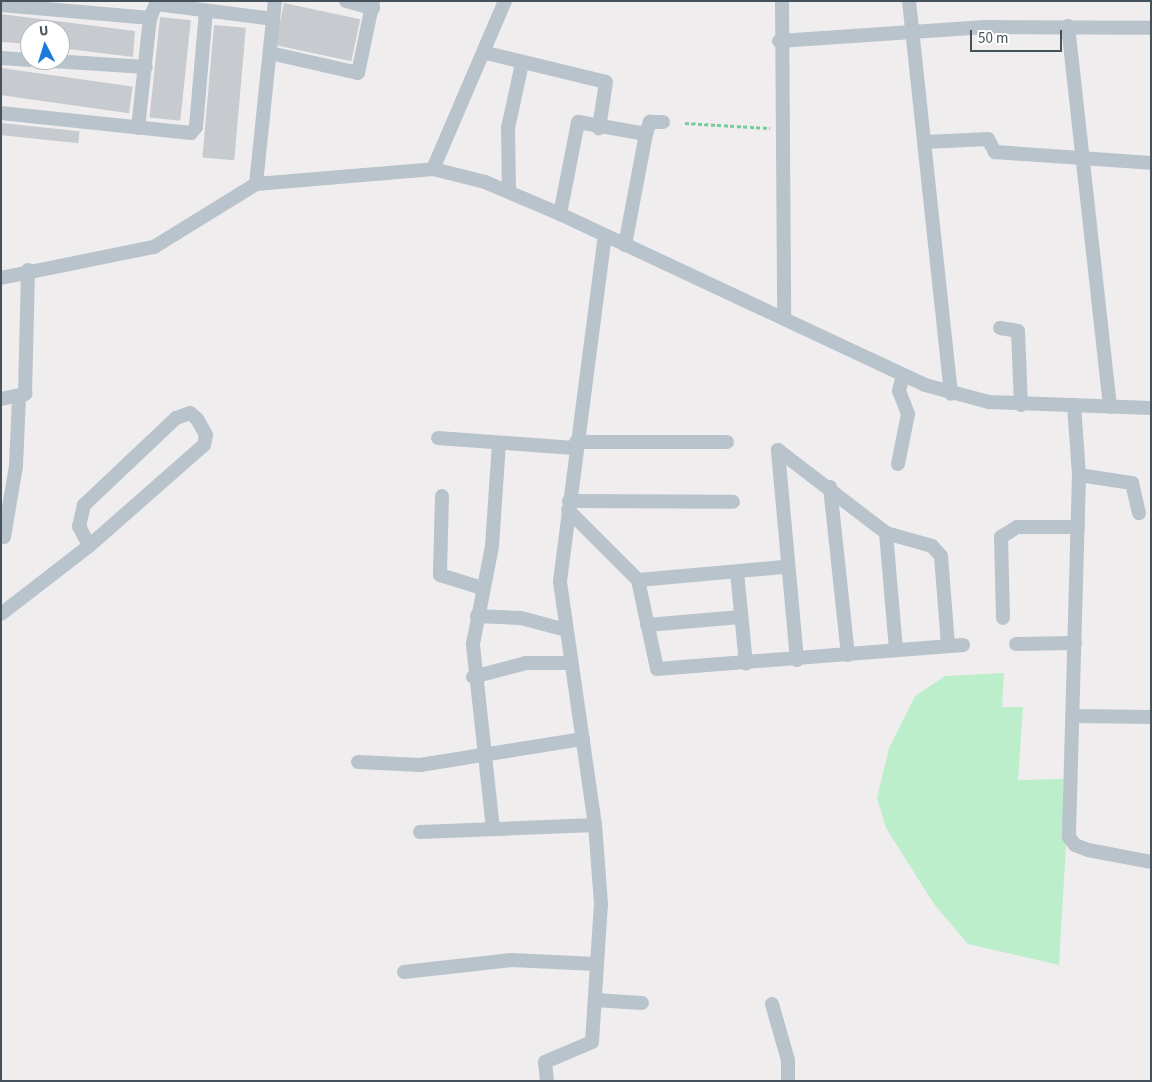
<!DOCTYPE html>
<html>
<head>
<meta charset="utf-8">
<style>
  body { margin:0 }
  #map { position:relative; width:1152px; height:1082px; overflow:hidden; background:#f0edee; font-family:"Source Sans 3",sans-serif }
  div>[style] { position:absolute }
  .green>* { inset:0; background:#bceecc }
  .building>* { inset:0; background:#c7cbd0; transform-origin:0 0 }
  .path>* { height:2.5px; margin-top:-1.25px; transform-origin:0; background:repeating-linear-gradient(90deg,#75cb9c 0 4px,transparent 0 6.5px) }
  .minor>* { height:14px; margin:-7px; padding:0 7px; transform-origin:7px; border-radius:7px; background:#b9c3cb }
  span { translate:-50% -50%; white-space:nowrap; text-align:center; line-height:1.15; -webkit-text-stroke:4px #fff; paint-order:stroke }
  .frame { position:absolute; inset:0; border:2px solid #46525b; pointer-events:none }
  .north { position:absolute; left:20px; top:20px; width:50px; height:50px; box-sizing:border-box; background:#fff; border:1px solid #b5babd; border-radius:50%; rotate:355deg; font-size:14px; font-weight:700; line-height:20px; text-align:center; color:#46525b }
  .north::after { content:''; display:block; margin:auto; width:18px; height:22px; background:#1c7adc; clip-path:polygon(50% 0,100% 100%,50% 72%,0 100%) }
  .scale { position:absolute; left:970px; top:30px; width:92px; height:22px; box-sizing:border-box; border:2px solid #46525b; border-top:0; padding-left:6px; font-size:15px; line-height:18px; white-space:nowrap; color:#46525b; -webkit-text-stroke:4px #fff; paint-order:stroke }
</style>
</head>
<body>
<div id="map">
  <div class="green">
    <i style="clip-path:polygon(1004px 673px,1002px 707px,1023px 707px,1018px 780px,1063px 779px,1066px 845px,1059px 965px,968px 944px,934px 904px,886px 828px,877px 798px,889px 748px,915px 696px,945px 676px)"></i>
  </div>
  <div class="building">
    <i style="left:284px;top:3px;width:78px;height:43px;rotate:12deg"></i>
    <i style="clip-path:polygon(1px 14px,135px 31px,133px 57px,60px 48px,60px 30px,30px 30px,30px 44px,1px 42px)"></i>
    <i style="left:160px;top:17px;width:31px;height:101px;rotate:6deg"></i>
    <i style="left:214px;top:25px;width:32px;height:133px;rotate:5deg"></i>
    <i style="left:1px;top:68px;width:133px;height:27px;rotate:8deg"></i>
    <i style="left:1px;top:123px;width:79px;height:12px;rotate:6deg"></i>
  </div>
  <div class="path">
    <i style="left:685px;top:123px;width:85px;rotate:3.4deg"></i>
  </div>
  <div class="minor">
    <i style="left:346px;top:1px;width:28px;rotate:15deg"></i>
    <i style="left:782px;top:1px;width:315px;rotate:89.6deg"></i>
    <i style="left:909px;top:1px;width:395px;rotate:83.9deg"></i>
    <i style="left:1px;top:5px;width:150px;rotate:5deg"></i>
    <i style="left:1068px;top:26px;width:383px;rotate:83.7deg"></i>
    <i style="left:779px;top:41px;width:207px;rotate:-3.9deg"></i>
    <i style="left:986px;top:27px;width:165px;rotate:0.3deg"></i>
    <i style="left:270px;top:53px;width:90px;rotate:12.8deg"></i>
    <i style="left:358px;top:73px;width:74px;rotate:-78.2deg"></i>
    <i style="left:486px;top:53px;width:123px;rotate:13.6deg"></i>
    <i style="left:606px;top:82px;width:47px;rotate:98.7deg"></i>
    <i style="left:1px;top:58px;width:29px;rotate:4deg"></i>
    <i style="left:37px;top:60px;width:109px;rotate:3.7deg"></i>
    <i style="left:1px;top:113px;width:191px;rotate:6deg"></i>
    <i style="left:191px;top:133px;width:8px;rotate:-50deg"></i>
    <i style="left:196px;top:127px;width:116px;rotate:-85.1deg"></i>
    <i style="left:138px;top:128px;width:111px;rotate:-83.8deg"></i>
    <i style="left:150px;top:18px;width:15px;rotate:-67deg"></i>
    <i style="left:156px;top:4px;width:118px;rotate:7.3deg"></i>
    <i style="left:925px;top:142px;width:63px;rotate:-2.7deg"></i>
    <i style="left:988px;top:139px;width:15px;rotate:62deg"></i>
    <i style="left:995px;top:152px;width:156px;rotate:4deg"></i>
    <i style="left:433px;top:169px;width:183px;rotate:-66.8deg"></i>
    <i style="left:256px;top:184px;width:184px;rotate:-84.1deg"></i>
    <i style="left:509px;top:192px;width:64px;rotate:-90.9deg"></i>
    <i style="left:508px;top:128px;width:66px;rotate:-77.8deg"></i>
    <i style="left:560px;top:214px;width:94px;rotate:-78.9deg"></i>
    <i style="left:578px;top:122px;width:69px;rotate:10deg"></i>
    <i style="left:646px;top:134px;width:13px;rotate:-72deg"></i>
    <i style="left:650px;top:122px;width:13px"></i>
    <i style="left:625px;top:245px;width:113px;rotate:-79.3deg"></i>
    <i style="left:1px;top:278px;width:156px;rotate:-11.5deg"></i>
    <i style="left:154px;top:247px;width:120px;rotate:-31.7deg"></i>
    <i style="left:256px;top:184px;width:178px;rotate:-4.8deg"></i>
    <i style="left:433px;top:169px;width:54px;rotate:14deg"></i>
    <i style="left:485px;top:182px;width:82px;rotate:23.1deg"></i>
    <i style="left:560px;top:214px;width:403px;rotate:25.1deg"></i>
    <i style="left:925px;top:385px;width:66px;rotate:14.9deg"></i>
    <i style="left:989px;top:402px;width:162px;rotate:2.1deg"></i>
    <i style="left:1000px;top:328px;width:18px;rotate:9deg"></i>
    <i style="left:1018px;top:331px;width:74px;rotate:87.7deg"></i>
    <i style="left:1px;top:399px;width:25px;rotate:-12deg"></i>
    <i style="left:25px;top:394px;width:124px;rotate:-88.6deg"></i>
    <i style="left:1074px;top:405px;width:70px;rotate:85.9deg"></i>
    <i style="left:1079px;top:475px;width:362px;rotate:91.6deg"></i>
    <i style="left:1069px;top:837px;width:10px;rotate:53deg"></i>
    <i style="left:1075px;top:845px;width:14px;rotate:21deg"></i>
    <i style="left:1088px;top:850px;width:64px;rotate:10.8deg"></i>
    <i style="left:438px;top:438px;width:137px;rotate:4.2deg"></i>
    <i style="left:576px;top:442px;width:151px"></i>
    <i style="left:898px;top:464px;width:51px;rotate:-78.7deg"></i>
    <i style="left:908px;top:414px;width:25px;rotate:-111deg"></i>
    <i style="left:899px;top:391px;width:16px;rotate:-76deg"></i>
    <i style="left:1079px;top:475px;width:54px;rotate:8.6deg"></i>
    <i style="left:1132px;top:483px;width:31px;rotate:77deg"></i>
    <i style="left:830px;top:487px;width:169px;rotate:83.9deg"></i>
    <i style="left:442px;top:496px;width:79px;rotate:91.5deg"></i>
    <i style="left:440px;top:575px;width:44px;rotate:17.2deg"></i>
    <i style="left:569px;top:501px;width:164px;rotate:0.3deg"></i>
    <i style="left:568px;top:510px;width:99px;rotate:45deg"></i>
    <i style="left:638px;top:580px;width:91px;rotate:77.9deg"></i>
    <i style="left:657px;top:669px;width:307px;rotate:-4.5deg"></i>
    <i style="left:886px;top:533px;width:48px;rotate:15.8deg"></i>
    <i style="left:932px;top:546px;width:13px;rotate:48deg"></i>
    <i style="left:941px;top:556px;width:88px;rotate:85.5deg"></i>
    <i style="left:4px;top:537px;width:72px;rotate:-80.4deg"></i>
    <i style="left:16px;top:466px;width:68px;rotate:-87.5deg"></i>
    <i style="left:737px;top:572px;width:92px;rotate:84.4deg"></i>
    <i style="left:638px;top:580px;width:148px;rotate:-5.1deg"></i>
    <i style="left:1px;top:614px;width:111px;rotate:-37.7deg"></i>
    <i style="left:89px;top:546px;width:153px;rotate:-41.3deg"></i>
    <i style="left:204px;top:445px;width:10px;rotate:-79deg"></i>
    <i style="left:206px;top:435px;width:18px;rotate:-119deg"></i>
    <i style="left:197px;top:419px;width:9px;rotate:-139deg"></i>
    <i style="left:190px;top:413px;width:15px;rotate:160deg"></i>
    <i style="left:176px;top:418px;width:127px;rotate:136.6deg"></i>
    <i style="left:84px;top:505px;width:22px;rotate:103deg"></i>
    <i style="left:79px;top:526px;width:22px;rotate:63deg"></i>
    <i style="left:477px;top:616px;width:44px;rotate:2.6deg"></i>
    <i style="left:521px;top:618px;width:47px;rotate:14.9deg"></i>
    <i style="left:1003px;top:618px;width:81px;rotate:-91.4deg"></i>
    <i style="left:1001px;top:537px;width:19px;rotate:-32deg"></i>
    <i style="left:1017px;top:527px;width:61px"></i>
    <i style="left:647px;top:625px;width:94px;rotate:-4.9deg"></i>
    <i style="left:1016px;top:644px;width:59px;rotate:-1deg"></i>
    <i style="left:797px;top:660px;width:211px;rotate:-95.2deg"></i>
    <i style="left:778px;top:450px;width:136px;rotate:37.5deg"></i>
    <i style="left:886px;top:533px;width:117px;rotate:85.1deg"></i>
    <i style="left:473px;top:677px;width:55px;rotate:-14.8deg"></i>
    <i style="left:526px;top:663px;width:45px"></i>
    <i style="left:1074px;top:716px;width:77px;rotate:0.7deg"></i>
    <i style="left:358px;top:762px;width:62px;rotate:2.8deg"></i>
    <i style="left:420px;top:765px;width:165px;rotate:-9.1deg"></i>
    <i style="left:493px;top:829px;width:186px;rotate:-96.2deg"></i>
    <i style="left:473px;top:644px;width:100px;rotate:-79deg"></i>
    <i style="left:492px;top:546px;width:102px;rotate:-86.1deg"></i>
    <i style="left:420px;top:832px;width:175px;rotate:-2.3deg"></i>
    <i style="left:404px;top:972px;width:108px;rotate:-6.4deg"></i>
    <i style="left:511px;top:960px;width:86px;rotate:2.7deg"></i>
    <i style="left:595px;top:1000px;width:47px;rotate:3.7deg"></i>
    <i style="left:772px;top:1004px;width:58px;rotate:74.1deg"></i>
    <i style="left:788px;top:1060px;width:21px;rotate:90deg"></i>
    <i style="left:547px;top:1081px;width:19px;rotate:-96deg"></i>
    <i style="left:545px;top:1062px;width:51px;rotate:-23.1deg"></i>
    <i style="left:592px;top:1042px;width:78px;rotate:-86.3deg"></i>
    <i style="left:597px;top:964px;width:60px;rotate:-86.2deg"></i>
    <i style="left:601px;top:904px;width:79px;rotate:-94.3deg"></i>
    <i style="left:595px;top:825px;width:246px;rotate:-98.2deg"></i>
    <i style="left:560px;top:581px;width:348px;rotate:-82.6deg"></i>
  </div>
  <div class="frame"></div>
  <div class="north">U</div>
  <div class="scale">50 m</div>
</div>
</body>
</html>
